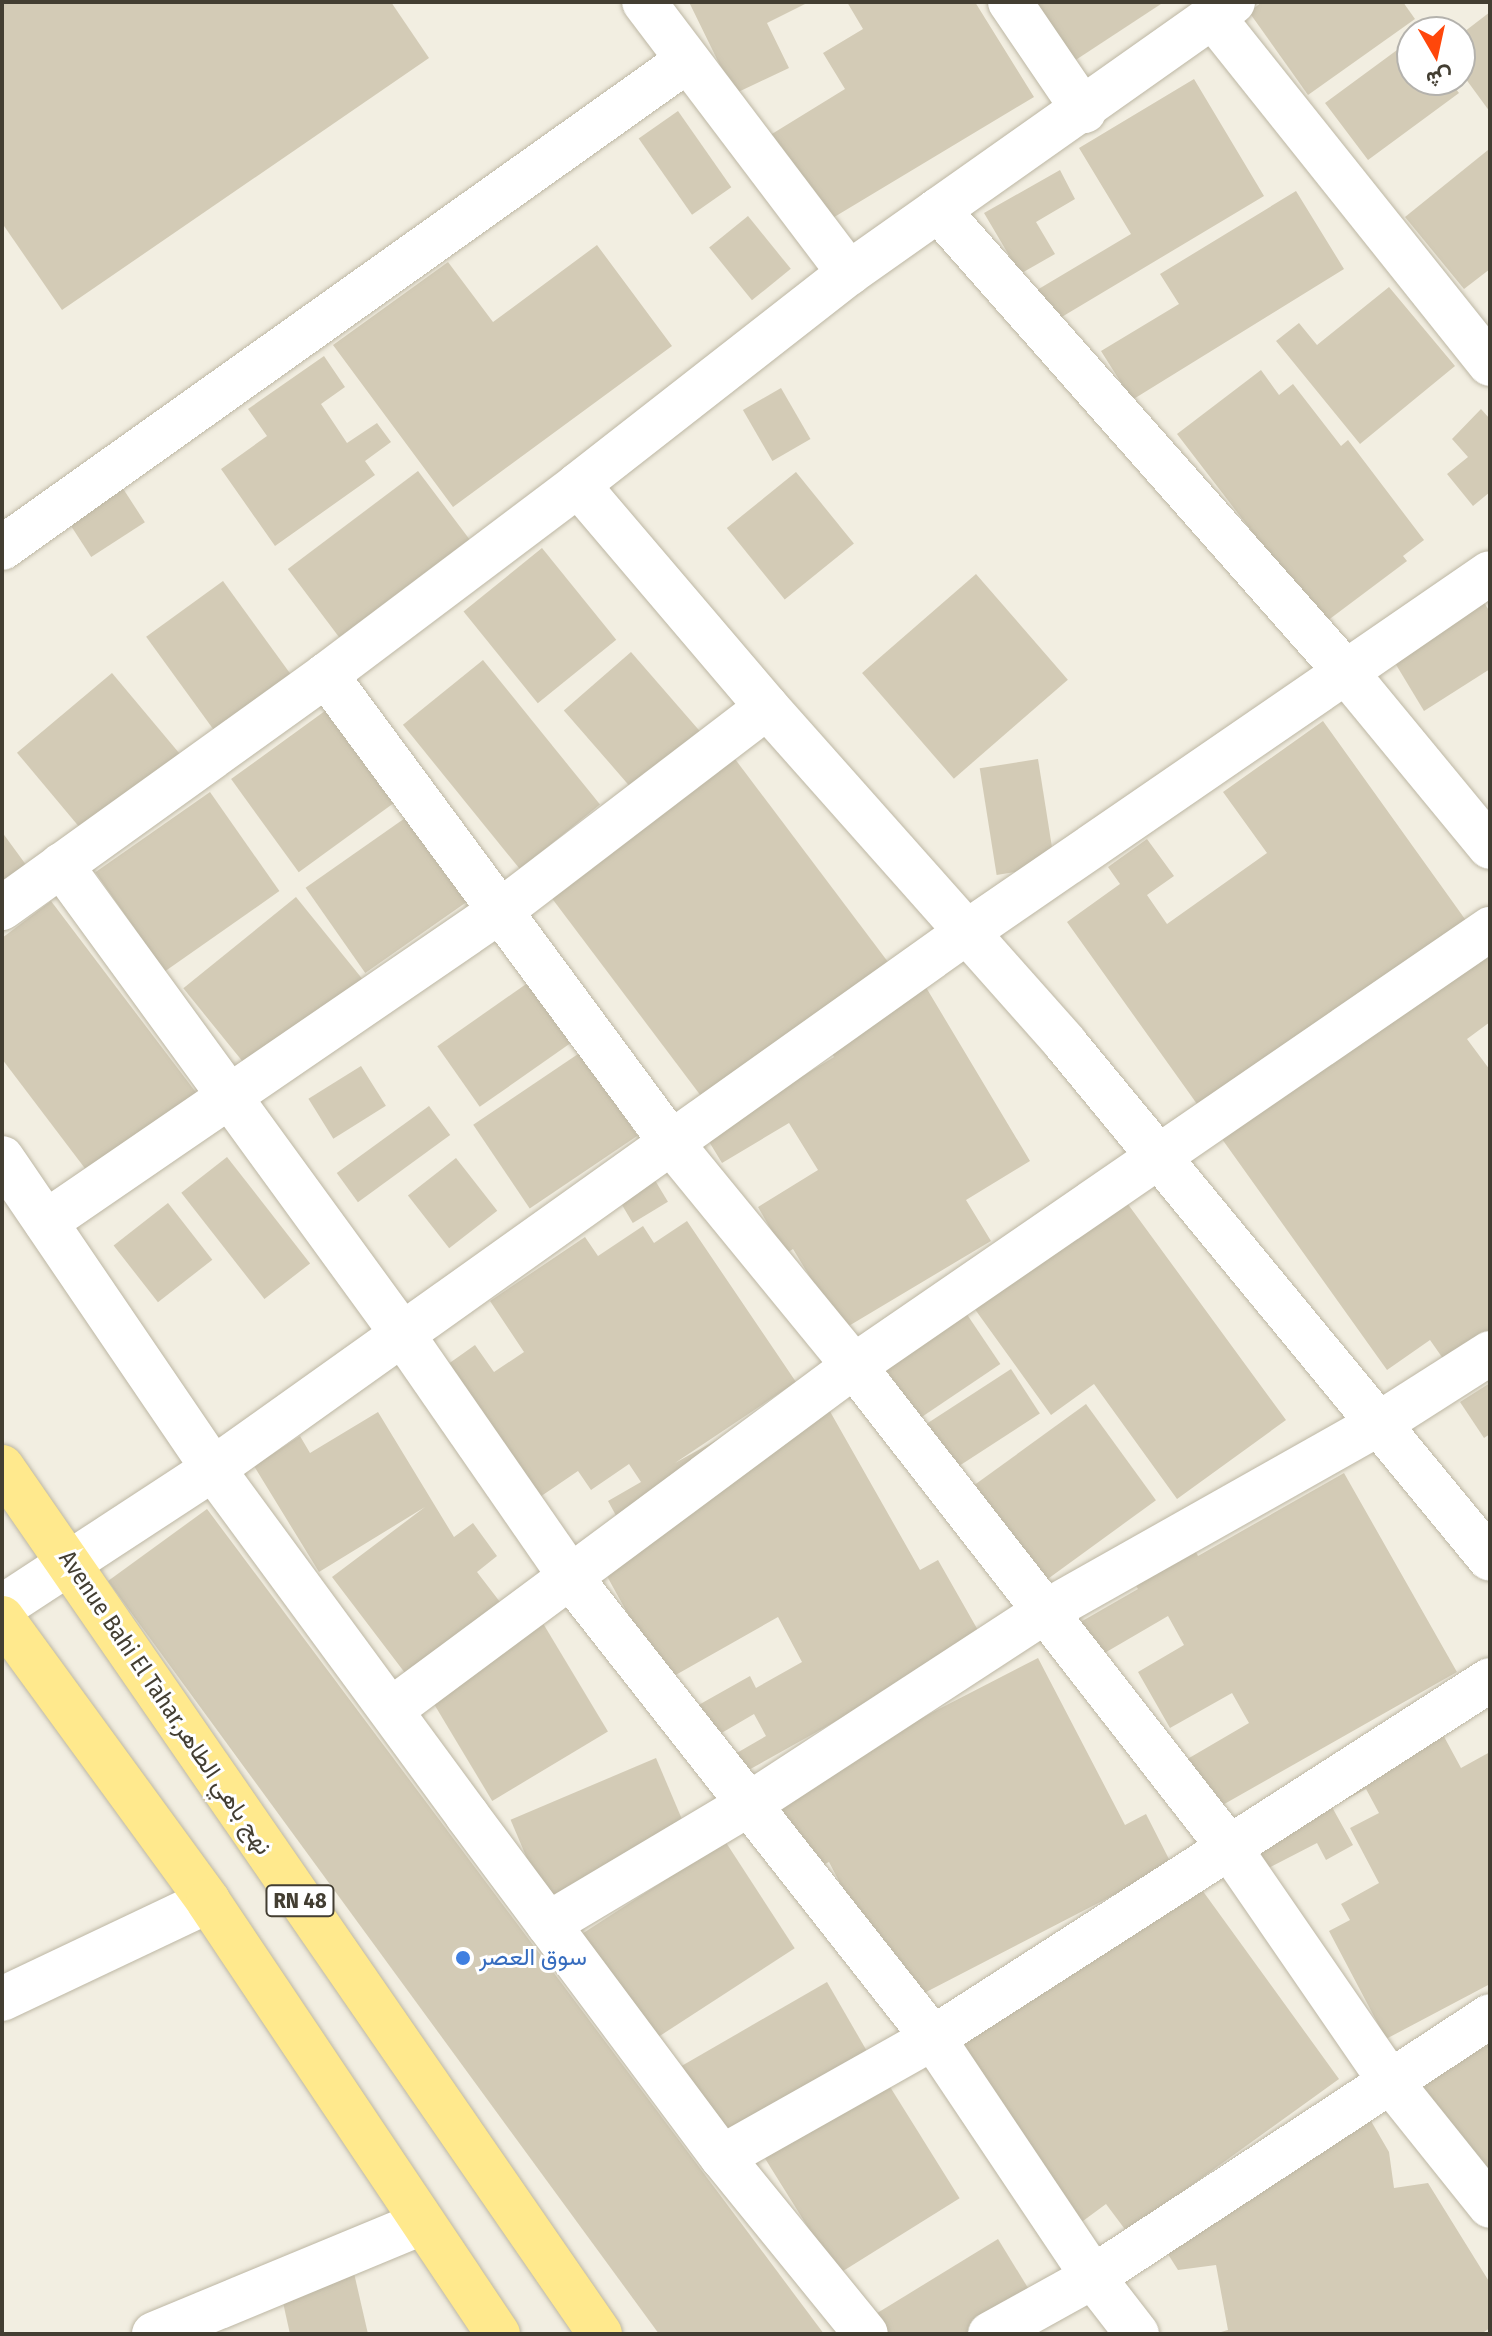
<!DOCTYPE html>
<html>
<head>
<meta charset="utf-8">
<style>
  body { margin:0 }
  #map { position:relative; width:1492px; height:2336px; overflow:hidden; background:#f2eee1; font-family:"Fira Sans Condensed",Vazirmatn,sans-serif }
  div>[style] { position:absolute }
  .building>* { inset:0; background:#d3cbb6; transform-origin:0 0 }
  .roads { filter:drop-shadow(0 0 2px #bdb7a4) drop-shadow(0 0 2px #bdb7a4) }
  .minor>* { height:44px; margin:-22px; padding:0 22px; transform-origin:22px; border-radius:22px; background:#fff }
  .major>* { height:44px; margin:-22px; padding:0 22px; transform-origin:22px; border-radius:22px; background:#ffe98d }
  .dots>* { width:22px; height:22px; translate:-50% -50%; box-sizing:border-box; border:4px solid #fff; border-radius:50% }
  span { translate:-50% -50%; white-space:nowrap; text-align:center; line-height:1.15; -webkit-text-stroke:6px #fff; paint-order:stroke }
  .shield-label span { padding:2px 6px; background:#fff; border:2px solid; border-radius:6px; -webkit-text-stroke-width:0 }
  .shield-label { font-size:22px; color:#433e32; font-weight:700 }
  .street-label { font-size:24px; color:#433e32 }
  .shop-label { font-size:24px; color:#366cbe }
  .left { translate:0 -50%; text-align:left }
  .frame { position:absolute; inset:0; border:4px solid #433e32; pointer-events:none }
  .north { position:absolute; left:1396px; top:16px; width:80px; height:80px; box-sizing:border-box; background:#fff; border:2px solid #b4b2ad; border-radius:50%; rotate:171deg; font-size:22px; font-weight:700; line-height:32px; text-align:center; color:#433e32 }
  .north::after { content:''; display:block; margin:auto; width:28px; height:36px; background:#ff470b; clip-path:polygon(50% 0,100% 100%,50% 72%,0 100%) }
</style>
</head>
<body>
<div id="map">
  <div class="building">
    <i style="clip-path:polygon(2px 2px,391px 2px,429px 58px,62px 310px,2px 223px)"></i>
    <i style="clip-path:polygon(689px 2px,809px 2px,767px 23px,789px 68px,734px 94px)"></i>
    <i style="clip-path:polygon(847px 2px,975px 2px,1034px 97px,821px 225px,767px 137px,845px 89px,823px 53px,863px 29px)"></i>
    <i style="clip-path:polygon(1023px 2px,1164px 2px,1065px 67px)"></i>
    <i style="clip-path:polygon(1262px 2px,1403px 2px,1415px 19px,1308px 95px,1249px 12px)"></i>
    <i style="clip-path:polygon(1490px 12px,1490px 112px,1460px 71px,1460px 35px)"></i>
    <i style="clip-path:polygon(1412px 39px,1412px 80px,1449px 80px,1459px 93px,1368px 160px,1325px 103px)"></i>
    <i style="clip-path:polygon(1194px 79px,1264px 196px,1055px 321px,1037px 290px,1131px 234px,1079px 148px)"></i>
    <i style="left:678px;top:111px;width:93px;height:48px;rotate:55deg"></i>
    <i style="clip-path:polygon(1488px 150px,1490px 269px,1464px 289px,1405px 217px)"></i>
    <i style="clip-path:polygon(1060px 170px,1075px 199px,1036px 222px,1055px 254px,1020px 274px,984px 213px)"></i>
    <i style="clip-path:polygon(1296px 191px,1344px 269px,1132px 400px,1101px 351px,1179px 304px,1160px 274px)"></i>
    <i style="left:748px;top:216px;width:68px;height:50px;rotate:51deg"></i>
    <i style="clip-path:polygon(597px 245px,672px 346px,453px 507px,333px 345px,448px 262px,493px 322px)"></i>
    <i style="clip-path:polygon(1389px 287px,1455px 366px,1360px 444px,1276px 341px,1299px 323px,1317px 345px)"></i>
    <i style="clip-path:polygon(324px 356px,345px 387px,321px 404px,347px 443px,377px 423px,391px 442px,365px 461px,375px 475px,275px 546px,221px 469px,267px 436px,248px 409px)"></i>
    <i style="clip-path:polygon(1261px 370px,1279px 395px,1293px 384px,1341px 446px,1348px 440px,1424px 540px,1403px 556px,1407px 561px,1323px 624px,1177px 434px)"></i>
    <i style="left:781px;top:388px;width:59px;height:44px;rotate:60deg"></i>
    <i style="clip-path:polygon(1481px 409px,1490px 419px,1490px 492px,1473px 506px,1447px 474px,1468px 457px,1452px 439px)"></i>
    <i style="left:418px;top:471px;width:94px;height:163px;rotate:53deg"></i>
    <i style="left:796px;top:472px;width:92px;height:89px;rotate:51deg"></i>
    <i style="left:122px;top:487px;width:42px;height:64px;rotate:57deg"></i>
    <i style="left:542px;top:548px;width:118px;height:101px;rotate:51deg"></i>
    <i style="left:976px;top:574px;width:140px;height:151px;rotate:49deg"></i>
    <i style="left:223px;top:581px;width:117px;height:95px;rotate:54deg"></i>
    <i style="clip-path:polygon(1480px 596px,1490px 612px,1490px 669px,1424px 711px,1389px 653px)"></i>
    <i style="left:631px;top:652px;width:108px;height:89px;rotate:49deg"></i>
    <i style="left:483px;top:660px;width:186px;height:103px;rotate:51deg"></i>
    <i style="left:112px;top:673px;width:105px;height:124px;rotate:50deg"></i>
    <i style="left:329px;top:708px;width:115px;height:121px;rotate:54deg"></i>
    <i style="clip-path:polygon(1323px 721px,1490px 954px,1490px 1022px,1467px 1039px,1490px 1070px,1490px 1343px,1451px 1370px,1430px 1340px,1387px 1370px,1067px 922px,1120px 884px,1108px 867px,1147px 839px,1174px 876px,1147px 895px,1167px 924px,1267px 853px,1223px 792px)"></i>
    <i style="left:735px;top:759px;width:254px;height:230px;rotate:53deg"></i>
    <i style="left:1038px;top:759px;width:108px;height:59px;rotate:81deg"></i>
    <i style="left:210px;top:792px;width:121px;height:140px;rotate:55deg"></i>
    <i style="left:408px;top:816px;width:104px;height:125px;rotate:55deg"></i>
    <i style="clip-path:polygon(2px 832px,32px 873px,2px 895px)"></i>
    <i style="left:296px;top:897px;width:110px;height:145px;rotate:51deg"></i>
    <i style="clip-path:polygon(51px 901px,201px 1099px,93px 1179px,2px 1059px,2px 938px)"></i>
    <i style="left:529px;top:982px;width:74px;height:112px;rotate:55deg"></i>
    <i style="clip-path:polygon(924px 984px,1030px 1161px,966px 1200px,991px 1241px,842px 1330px,793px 1249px,785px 1254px,758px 1207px,818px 1170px,789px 1123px,722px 1163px,705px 1135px,834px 1057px,826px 1042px)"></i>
    <i style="left:581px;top:1052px;width:101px;height:130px;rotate:56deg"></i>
    <i style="left:361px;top:1066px;width:47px;height:62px;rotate:58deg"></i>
    <i style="left:429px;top:1106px;width:36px;height:114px;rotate:54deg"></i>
    <i style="left:227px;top:1157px;width:135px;height:58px;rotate:52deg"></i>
    <i style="left:456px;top:1158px;width:67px;height:61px;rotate:52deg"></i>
    <i style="left:653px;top:1177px;width:29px;height:41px;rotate:59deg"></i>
    <i style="clip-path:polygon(1119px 1192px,1286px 1420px,1177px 1499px,1094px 1384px,1051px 1415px,969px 1301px)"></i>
    <i style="left:168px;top:1203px;width:72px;height:69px;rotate:52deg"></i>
    <i style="clip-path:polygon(687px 1221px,796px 1382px,675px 1463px,815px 1385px,920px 1570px,938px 1560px,983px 1639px,745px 1772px,735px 1754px,766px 1736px,754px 1714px,713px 1738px,695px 1707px,750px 1676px,756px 1688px,802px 1662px,778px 1617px,665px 1681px,603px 1569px,635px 1550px,608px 1501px,641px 1482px,629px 1464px,591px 1490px,578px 1471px,534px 1501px,444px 1367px,475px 1345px,494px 1372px,524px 1352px,490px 1301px,585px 1237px,598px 1256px,643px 1226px,654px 1243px)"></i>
    <i style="left:964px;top:1310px;width:65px;height:98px;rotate:56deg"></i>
    <i style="left:1011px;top:1369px;width:53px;height:101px;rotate:57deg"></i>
    <i style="clip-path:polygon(1490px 1383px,1490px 1434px,1484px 1438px,1460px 1402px)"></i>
    <i style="left:1086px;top:1404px;width:119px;height:138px;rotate:54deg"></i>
    <i style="clip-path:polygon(378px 1412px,454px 1537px,473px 1523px,497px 1556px,477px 1572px,500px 1602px,405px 1673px,332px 1577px,425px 1507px,319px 1572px,254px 1466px,300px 1436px,310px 1453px)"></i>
    <i style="clip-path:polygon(1344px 1473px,1457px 1672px,1212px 1811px,1184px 1761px,1249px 1723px,1232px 1693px,1170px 1728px,1138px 1672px,1184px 1645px,1168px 1616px,1096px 1658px,1077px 1624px,1138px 1589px,1126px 1569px,1187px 1535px,1198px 1556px)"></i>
    <i style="clip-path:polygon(207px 1509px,824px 2334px,659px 2334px,108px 1581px)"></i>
    <i style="left:541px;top:1620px;width:130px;height:135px;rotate:59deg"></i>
    <i style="clip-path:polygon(1038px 1658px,1125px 1825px,1146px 1814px,1172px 1865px,903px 2004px,829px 1862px,813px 1870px,774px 1794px)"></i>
    <i style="clip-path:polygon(1441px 1731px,1461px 1768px,1490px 1752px,1490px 1984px,1386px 2039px,1329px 1931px,1350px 1920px,1341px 1904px,1379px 1883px,1350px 1828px,1379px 1813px,1366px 1789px,1332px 1807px,1353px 1845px,1326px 1860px,1317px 1843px,1263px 1871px,1243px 1835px)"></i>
    <i style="left:656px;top:1758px;width:91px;height:158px;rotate:67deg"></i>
    <i style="left:725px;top:1841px;width:128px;height:173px;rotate:57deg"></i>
    <i style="clip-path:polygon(1197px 1883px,1339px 2079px,1127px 2232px,1106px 2204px,1049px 2246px,945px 2047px)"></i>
    <i style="left:827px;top:1982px;width:89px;height:168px;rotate:60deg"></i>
    <i style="clip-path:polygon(1490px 2025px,1490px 2213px,1401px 2087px)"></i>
    <i style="left:887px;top:2082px;width:137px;height:144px;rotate:58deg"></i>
    <i style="clip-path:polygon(1371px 2121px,1389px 2152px,1394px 2188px,1428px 2183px,1490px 2283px,1490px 2328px,1481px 2334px,1214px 2334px,1228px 2330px,1216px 2265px,1178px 2270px,1159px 2240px,1345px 2125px)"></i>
    <i style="clip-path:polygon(998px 2239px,1036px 2301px,982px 2334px,867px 2334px,861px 2323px)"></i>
    <i style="clip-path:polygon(354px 2273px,368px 2334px,290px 2334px,280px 2289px)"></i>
  </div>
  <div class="roads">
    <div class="minor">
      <i style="left:644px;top:2px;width:340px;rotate:52.9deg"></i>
      <i style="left:1010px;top:2px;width:132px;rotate:55.8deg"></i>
      <i style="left:1233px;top:2px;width:470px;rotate:144.8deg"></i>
      <i style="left:849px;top:273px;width:344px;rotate:142deg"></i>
      <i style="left:578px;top:485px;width:292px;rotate:49.6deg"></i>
      <i style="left:767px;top:707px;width:449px;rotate:48.4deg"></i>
      <i style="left:1065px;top:1043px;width:668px;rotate:50.52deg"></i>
      <i style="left:1213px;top:17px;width:444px;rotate:51.4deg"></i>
      <i style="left:938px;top:210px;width:615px;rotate:48.56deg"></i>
      <i style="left:1345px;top:671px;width:228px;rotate:50.5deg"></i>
      <i style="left:2px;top:548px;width:838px;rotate:-35.43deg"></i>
      <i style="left:326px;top:675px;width:584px;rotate:53.56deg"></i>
      <i style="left:673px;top:1145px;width:286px;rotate:50.7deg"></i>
      <i style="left:854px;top:1366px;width:614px;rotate:52.08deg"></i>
      <i style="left:1231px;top:1850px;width:280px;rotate:55.5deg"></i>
      <i style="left:1390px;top:2081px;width:160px;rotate:51.3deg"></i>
      <i style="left:61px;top:865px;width:581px;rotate:53.96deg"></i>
      <i style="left:403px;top:1335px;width:295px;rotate:55.3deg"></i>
      <i style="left:571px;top:1578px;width:585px;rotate:51.8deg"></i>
      <i style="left:933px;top:2038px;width:288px;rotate:56.2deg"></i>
      <i style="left:1093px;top:2277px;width:72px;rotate:52.3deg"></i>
      <i style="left:2px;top:908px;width:399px;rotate:-35.7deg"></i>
      <i style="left:326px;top:675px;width:316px;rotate:-37deg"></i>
      <i style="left:2px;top:1158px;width:376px;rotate:55.8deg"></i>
      <i style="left:213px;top:1469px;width:429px;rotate:53.7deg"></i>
      <i style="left:467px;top:1815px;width:427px;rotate:53.3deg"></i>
      <i style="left:722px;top:2157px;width:228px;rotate:50.9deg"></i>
      <i style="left:46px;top:1222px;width:554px;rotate:-34.41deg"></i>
      <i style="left:503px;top:909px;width:332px;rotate:-37.4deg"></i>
      <i style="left:2px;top:1607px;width:252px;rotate:-33.2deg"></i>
      <i style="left:213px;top:1469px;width:926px;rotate:-35.46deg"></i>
      <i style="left:967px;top:932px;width:634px;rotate:-34.47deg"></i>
      <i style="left:392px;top:1709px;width:575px;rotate:-36.59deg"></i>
      <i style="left:854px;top:1366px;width:772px;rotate:-34.49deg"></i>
      <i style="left:548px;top:1924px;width:233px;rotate:-30.8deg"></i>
      <i style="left:748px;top:1805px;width:352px;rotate:-33.1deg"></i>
      <i style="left:1043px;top:1613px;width:383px;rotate:-29.4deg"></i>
      <i style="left:1377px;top:1425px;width:134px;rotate:-32.5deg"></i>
      <i style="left:2px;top:1999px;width:228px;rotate:-25.4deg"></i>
      <i style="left:722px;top:2157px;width:242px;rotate:-29.4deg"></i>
      <i style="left:933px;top:2038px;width:662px;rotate:-32.73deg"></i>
      <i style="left:154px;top:2334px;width:290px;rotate:-22.5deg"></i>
      <i style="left:990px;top:2334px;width:118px;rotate:-29deg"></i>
      <i style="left:1093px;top:2277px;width:475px;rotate:-33.3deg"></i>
    </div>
    <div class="major">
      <i style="left:2px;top:1467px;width:1053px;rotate:55.4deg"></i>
      <i style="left:2px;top:1618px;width:350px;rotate:53.9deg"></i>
      <i style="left:208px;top:1901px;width:521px;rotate:56.19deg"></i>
    </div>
  </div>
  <div class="dots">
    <i style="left:463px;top:1958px;background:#3f7fe0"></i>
  </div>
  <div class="shield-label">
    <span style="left:300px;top:1901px">RN 48</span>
  </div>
  <div class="street-label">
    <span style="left:165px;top:1703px;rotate:56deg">Avenue Bahi El Tahar,نهج باهي الطاهر</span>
  </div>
  <div class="shop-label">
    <span class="left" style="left:479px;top:1958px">سوق العصر</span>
  </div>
  <div class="frame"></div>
  <div class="north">ش</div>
</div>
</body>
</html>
